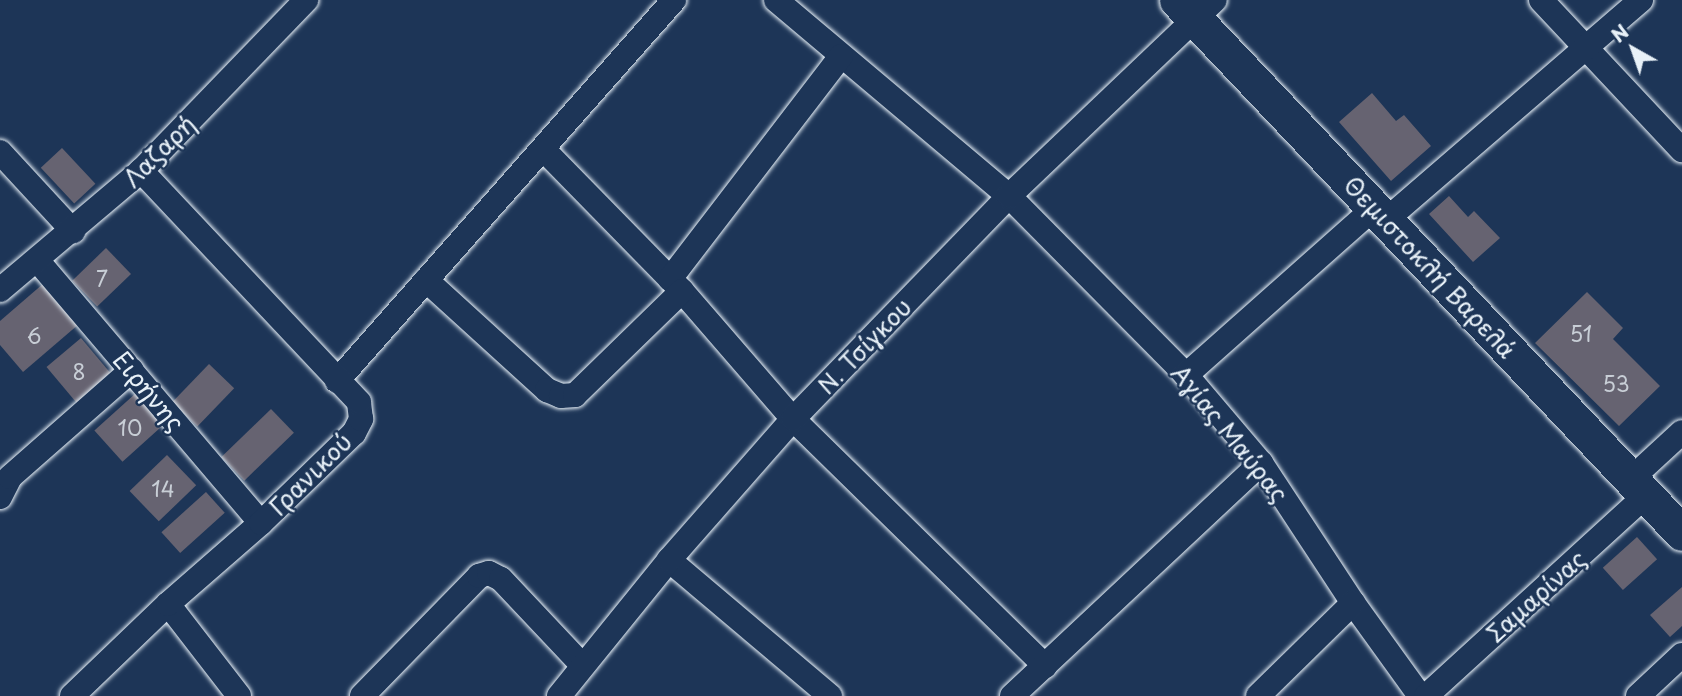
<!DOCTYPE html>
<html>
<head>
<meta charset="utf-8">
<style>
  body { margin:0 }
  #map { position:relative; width:1682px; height:696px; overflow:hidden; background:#1d3557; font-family:"Playpen Sans",sans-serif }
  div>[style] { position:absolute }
  .building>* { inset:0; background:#666371; transform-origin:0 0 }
  .roads { filter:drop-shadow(0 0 2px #e8f1f8) drop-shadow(0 0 2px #e8f1f8) }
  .street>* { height:24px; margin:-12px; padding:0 12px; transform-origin:12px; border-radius:12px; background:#1d3557 }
  .secondary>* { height:35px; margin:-17.5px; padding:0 17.5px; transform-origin:17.5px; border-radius:17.5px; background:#1d3557 }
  span { translate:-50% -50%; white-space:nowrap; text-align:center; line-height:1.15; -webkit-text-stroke:5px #1d3557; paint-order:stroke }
  .number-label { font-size:21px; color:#c8ced6 }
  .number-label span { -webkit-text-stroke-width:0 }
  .street-label { font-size:24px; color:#e8f1f8 }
  .north { position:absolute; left:1598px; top:14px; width:70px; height:70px; -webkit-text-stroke:5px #1d3557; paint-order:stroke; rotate:320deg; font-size:19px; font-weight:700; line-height:28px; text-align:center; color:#e8f1f8 }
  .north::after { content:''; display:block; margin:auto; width:24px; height:32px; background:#e8f1f8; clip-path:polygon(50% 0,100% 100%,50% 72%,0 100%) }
</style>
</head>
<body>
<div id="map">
  <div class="building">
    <i style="clip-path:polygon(1372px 93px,1396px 121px,1404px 115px,1431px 146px,1391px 181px,1339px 122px)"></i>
    <i style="left:62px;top:148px;width:49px;height:29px;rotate:47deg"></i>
    <i style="clip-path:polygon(1449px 196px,1468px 217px,1474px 211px,1500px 238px,1473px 262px,1429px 214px)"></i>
    <i style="left:106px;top:248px;width:36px;height:47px;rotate:46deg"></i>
    <i style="clip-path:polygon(44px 283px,79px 324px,23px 372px,0 345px,0 321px)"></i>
    <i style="clip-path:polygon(1587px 292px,1623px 328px,1613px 339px,1660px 386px,1619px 426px,1535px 343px)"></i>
    <i style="left:81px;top:338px;width:48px;height:45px;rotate:50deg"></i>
    <i style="left:209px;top:364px;width:35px;height:53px;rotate:44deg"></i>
    <i style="left:136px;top:393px;width:42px;height:56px;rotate:48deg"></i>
    <i style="left:271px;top:409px;width:33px;height:69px;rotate:46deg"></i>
    <i style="left:167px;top:455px;width:42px;height:52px;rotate:46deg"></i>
    <i style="left:206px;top:492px;width:28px;height:60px;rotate:48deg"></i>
    <i style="left:1637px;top:537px;width:30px;height:46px;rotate:48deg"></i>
    <i style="clip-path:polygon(1682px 587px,1682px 626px,1670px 637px,1650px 615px)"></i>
  </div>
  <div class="roads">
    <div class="street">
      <i style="left:776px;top:0;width:304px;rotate:40.1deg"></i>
      <i style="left:1009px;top:196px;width:252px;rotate:45.3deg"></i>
      <i style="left:1186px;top:375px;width:116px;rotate:49.6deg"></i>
      <i style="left:1261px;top:463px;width:168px;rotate:56.7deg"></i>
      <i style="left:1353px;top:603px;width:115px;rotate:54.2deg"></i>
      <i style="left:1541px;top:0;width:206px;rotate:46.8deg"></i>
      <i style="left:544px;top:150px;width:197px;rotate:45.6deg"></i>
      <i style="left:682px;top:291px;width:169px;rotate:49.1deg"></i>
      <i style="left:793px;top:419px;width:353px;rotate:44.4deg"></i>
      <i style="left:0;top:152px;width:108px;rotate:47.3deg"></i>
      <i style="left:1386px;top:220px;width:337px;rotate:-40.8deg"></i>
      <i style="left:37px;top:260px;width:345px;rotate:49.6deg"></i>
      <i style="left:670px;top:279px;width:281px;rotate:-52.5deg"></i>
      <i style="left:426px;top:280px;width:164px;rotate:42.3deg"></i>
      <i style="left:547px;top:390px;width:15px;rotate:23deg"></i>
      <i style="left:561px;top:396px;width:14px;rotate:-4deg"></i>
      <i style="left:575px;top:395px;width:149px;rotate:-44.2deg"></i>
      <i style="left:0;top:290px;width:185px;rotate:-40.2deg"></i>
      <i style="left:141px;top:171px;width:238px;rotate:-46deg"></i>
      <i style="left:1186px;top:375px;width:251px;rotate:-41.6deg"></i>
      <i style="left:337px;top:381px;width:509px;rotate:-48.51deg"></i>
      <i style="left:1631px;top:479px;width:69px;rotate:-42.7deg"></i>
      <i style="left:0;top:497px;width:22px;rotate:-63deg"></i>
      <i style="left:10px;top:477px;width:162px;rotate:-41.3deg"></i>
      <i style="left:669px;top:560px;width:211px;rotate:40.2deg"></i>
      <i style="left:168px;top:604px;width:116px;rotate:52.3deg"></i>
      <i style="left:72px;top:696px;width:133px;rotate:-43.8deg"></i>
      <i style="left:168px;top:604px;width:123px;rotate:-41.1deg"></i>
      <i style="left:261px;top:523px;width:129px;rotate:-44.1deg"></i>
      <i style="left:354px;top:433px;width:16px;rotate:-63deg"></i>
      <i style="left:361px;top:419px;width:17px;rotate:-97deg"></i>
      <i style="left:359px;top:402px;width:318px;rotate:-133.3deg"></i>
      <i style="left:362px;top:696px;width:168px;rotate:-45.7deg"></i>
      <i style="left:479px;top:576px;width:10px;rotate:-17deg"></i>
      <i style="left:489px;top:573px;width:13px;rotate:27deg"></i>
      <i style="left:501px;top:579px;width:118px;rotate:46.7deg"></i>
      <i style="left:559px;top:696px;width:175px;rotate:-51deg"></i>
      <i style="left:669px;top:560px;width:188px;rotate:-48.7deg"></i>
      <i style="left:793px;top:419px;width:310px;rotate:-45.9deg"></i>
      <i style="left:1009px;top:196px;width:284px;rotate:-43.6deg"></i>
      <i style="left:1012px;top:696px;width:341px;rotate:-43.1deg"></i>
      <i style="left:1258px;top:696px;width:133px;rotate:-44.4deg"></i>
      <i style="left:1426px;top:696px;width:298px;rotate:-42.4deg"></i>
      <i style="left:1638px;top:696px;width:60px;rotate:-43deg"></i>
    </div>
    <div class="secondary">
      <i style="left:1177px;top:0;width:734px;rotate:46.55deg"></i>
    </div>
  </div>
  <div class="number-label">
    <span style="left:102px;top:278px">7</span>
    <span style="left:1581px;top:333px">51</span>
    <span style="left:34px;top:335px">6</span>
    <span style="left:79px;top:371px">8</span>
    <span style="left:1616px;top:383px">53</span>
    <span style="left:130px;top:427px">10</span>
    <span style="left:163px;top:488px">14</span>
  </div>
  <div class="street-label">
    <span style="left:159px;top:151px;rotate:-45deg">Λαζαρή</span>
    <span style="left:1430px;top:267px;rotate:47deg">Θεμιστοκλή Βαρελά</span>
    <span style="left:864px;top:346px;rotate:-46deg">Ν. Τσίγκου</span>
    <span style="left:149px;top:391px;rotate:50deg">Ειρήνης</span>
    <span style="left:1230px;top:433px;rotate:51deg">Αγίας Μαύρας</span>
    <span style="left:310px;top:474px;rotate:-45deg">Γρανικού</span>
    <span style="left:1536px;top:596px;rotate:-42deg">Σαμαρίνας</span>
  </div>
  <div class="north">N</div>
</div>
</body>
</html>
